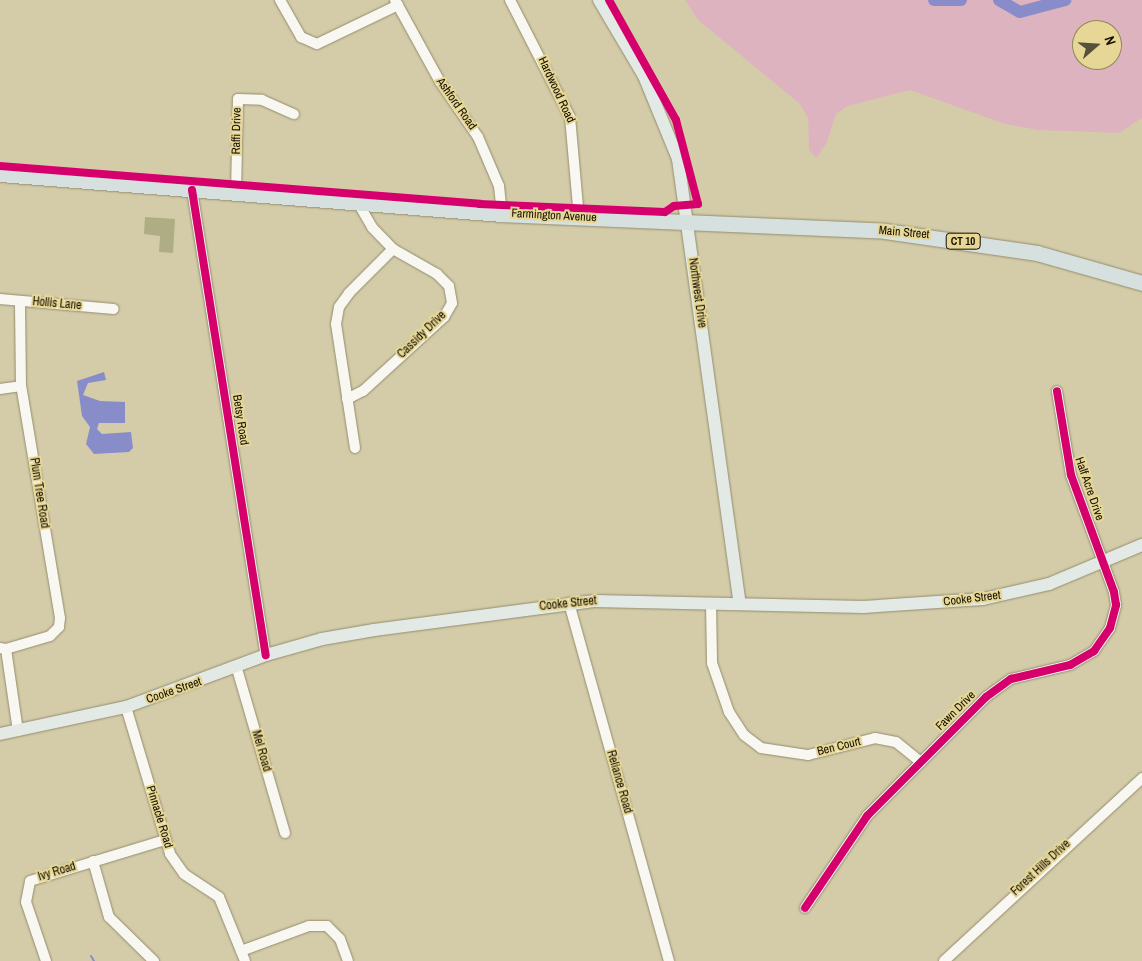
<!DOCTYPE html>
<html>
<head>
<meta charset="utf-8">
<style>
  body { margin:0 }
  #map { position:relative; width:1142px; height:961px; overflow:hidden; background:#d4cca8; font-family:"Archivo Narrow",sans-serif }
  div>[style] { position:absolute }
  .green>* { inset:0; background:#deb3c0 }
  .water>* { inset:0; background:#888dca }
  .stream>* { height:2px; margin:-1px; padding:0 1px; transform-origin:1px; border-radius:1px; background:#888dca }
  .river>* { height:12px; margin:-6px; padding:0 6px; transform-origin:6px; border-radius:6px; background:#888dca }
  .building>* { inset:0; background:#aead83 }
  .roads { filter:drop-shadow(0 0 1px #938d70) drop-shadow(0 0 1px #938d70) }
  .minor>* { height:10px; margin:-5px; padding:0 5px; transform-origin:5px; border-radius:5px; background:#f9f7f2 }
  .major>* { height:12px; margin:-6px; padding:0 6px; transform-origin:6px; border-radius:6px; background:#e3eae6 }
  .highway>* { height:15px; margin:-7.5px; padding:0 7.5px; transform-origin:7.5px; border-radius:7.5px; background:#d6e1df }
  .cycleway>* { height:8px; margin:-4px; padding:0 4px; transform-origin:4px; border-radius:4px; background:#d6006c }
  span { translate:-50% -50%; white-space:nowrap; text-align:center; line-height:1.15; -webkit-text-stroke:4px #e6d796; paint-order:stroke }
  .shield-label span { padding:1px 4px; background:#e6d796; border:1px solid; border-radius:4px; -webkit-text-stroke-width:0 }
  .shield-label { font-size:11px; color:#140e00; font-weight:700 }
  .street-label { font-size:12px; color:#140e00 }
  .north { position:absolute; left:1072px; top:20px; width:50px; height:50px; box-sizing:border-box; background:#e6d796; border:1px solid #92875a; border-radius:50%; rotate:71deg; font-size:14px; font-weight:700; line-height:20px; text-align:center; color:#140e00 }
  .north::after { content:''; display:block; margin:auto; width:18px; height:22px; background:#57503b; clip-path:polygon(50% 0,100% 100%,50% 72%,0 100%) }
</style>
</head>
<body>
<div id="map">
  <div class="green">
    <i style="clip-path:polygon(evenodd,685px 0,1142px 0,1142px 118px,1119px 133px,1038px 130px,1005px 124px,910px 90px,848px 106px,836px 114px,826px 144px,816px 158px,809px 150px,808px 118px,800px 104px,698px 20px,685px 0,1082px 30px,1112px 30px,1112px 60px,1082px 60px,1082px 30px)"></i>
  </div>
  <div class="water">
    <i style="clip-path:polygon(104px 372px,106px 380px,88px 383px,83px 395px,100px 401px,125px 402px,125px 423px,99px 423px,97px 429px,102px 434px,131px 432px,133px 448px,129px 452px,94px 454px,86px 444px,90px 427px,82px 416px,77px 381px)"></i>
  </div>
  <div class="stream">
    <i style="left:91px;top:956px;width:6px;rotate:59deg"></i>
  </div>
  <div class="river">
    <i style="left:934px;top:0;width:27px"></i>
    <i style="left:999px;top:0;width:24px;rotate:30deg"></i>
    <i style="left:1020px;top:12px;width:47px;rotate:-14.9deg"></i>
  </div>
  <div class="building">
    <i style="clip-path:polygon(145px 217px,175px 219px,173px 253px,159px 252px,160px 236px,144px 234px)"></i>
  </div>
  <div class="roads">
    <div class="minor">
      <i style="left:280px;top:0;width:43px;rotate:60.4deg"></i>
      <i style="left:301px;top:37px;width:17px;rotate:24deg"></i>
      <i style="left:317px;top:44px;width:90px;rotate:-25.7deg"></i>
      <i style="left:395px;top:0;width:94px;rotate:61.2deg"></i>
      <i style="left:440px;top:82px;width:67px;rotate:55.4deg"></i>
      <i style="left:478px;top:137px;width:53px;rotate:66.8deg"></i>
      <i style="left:499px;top:186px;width:28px;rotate:84deg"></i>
      <i style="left:510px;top:0;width:131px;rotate:62.9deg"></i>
      <i style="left:570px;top:117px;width:100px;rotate:84.9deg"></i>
      <i style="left:192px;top:190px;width:471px;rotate:81deg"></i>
      <i style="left:236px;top:193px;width:94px;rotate:-88.8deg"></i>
      <i style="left:238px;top:99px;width:24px;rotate:2deg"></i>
      <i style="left:262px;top:100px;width:35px;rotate:24deg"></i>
      <i style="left:0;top:299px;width:114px;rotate:5deg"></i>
      <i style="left:0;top:389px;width:21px;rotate:-8deg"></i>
      <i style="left:347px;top:399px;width:18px;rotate:-27deg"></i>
      <i style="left:363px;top:391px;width:110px;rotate:-42.4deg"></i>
      <i style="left:444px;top:317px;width:16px;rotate:-60deg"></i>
      <i style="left:452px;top:303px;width:17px;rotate:-100deg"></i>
      <i style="left:449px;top:286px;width:17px;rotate:-135deg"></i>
      <i style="left:437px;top:274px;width:51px;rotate:-150.4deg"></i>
      <i style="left:355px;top:448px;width:125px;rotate:-98.7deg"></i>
      <i style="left:336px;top:324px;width:17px;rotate:-80deg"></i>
      <i style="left:339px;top:307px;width:17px;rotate:-54deg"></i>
      <i style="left:349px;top:293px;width:62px;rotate:-45deg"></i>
      <i style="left:393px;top:249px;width:30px;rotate:-134deg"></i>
      <i style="left:372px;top:227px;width:28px;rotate:-120deg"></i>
      <i style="left:569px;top:603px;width:372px;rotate:74.4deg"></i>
      <i style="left:711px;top:603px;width:60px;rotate:89deg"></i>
      <i style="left:712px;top:663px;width:52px;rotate:70.9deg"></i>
      <i style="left:729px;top:712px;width:27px;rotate:57deg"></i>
      <i style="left:744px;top:735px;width:21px;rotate:37deg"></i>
      <i style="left:761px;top:748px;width:48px;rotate:8.5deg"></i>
      <i style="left:808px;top:755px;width:69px;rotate:-14.2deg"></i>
      <i style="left:875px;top:738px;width:21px;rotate:11deg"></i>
      <i style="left:896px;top:742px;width:32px;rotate:39deg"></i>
      <i style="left:0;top:648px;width:6px;rotate:9deg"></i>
      <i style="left:6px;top:649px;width:83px;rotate:81.7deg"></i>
      <i style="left:6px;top:649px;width:46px;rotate:-16.5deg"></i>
      <i style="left:50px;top:636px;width:13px;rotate:-45deg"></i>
      <i style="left:59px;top:627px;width:9px;rotate:-84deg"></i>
      <i style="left:60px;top:618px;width:235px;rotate:-99.5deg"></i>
      <i style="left:21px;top:386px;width:85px;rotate:-90.7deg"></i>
      <i style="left:237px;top:669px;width:171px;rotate:73.7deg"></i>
      <i style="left:126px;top:707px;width:153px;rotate:73.3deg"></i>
      <i style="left:170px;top:854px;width:24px;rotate:55deg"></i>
      <i style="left:184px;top:874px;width:42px;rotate:33.3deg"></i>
      <i style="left:219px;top:897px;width:69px;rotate:67.9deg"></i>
      <i style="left:93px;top:861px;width:58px;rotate:74.1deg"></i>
      <i style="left:109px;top:917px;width:63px;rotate:44.4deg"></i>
      <i style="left:805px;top:908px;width:111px;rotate:-56deg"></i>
      <i style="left:867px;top:816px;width:168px;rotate:-45deg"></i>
      <i style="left:986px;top:697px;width:31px;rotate:-36deg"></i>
      <i style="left:1011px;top:679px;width:61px;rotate:-13.3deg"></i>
      <i style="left:1070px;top:665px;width:28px;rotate:-30deg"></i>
      <i style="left:1094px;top:651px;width:28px;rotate:-55deg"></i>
      <i style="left:1110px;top:628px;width:24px;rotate:-75deg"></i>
      <i style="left:1116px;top:605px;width:13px;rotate:-99deg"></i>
      <i style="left:1114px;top:592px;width:125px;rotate:-110.2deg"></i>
      <i style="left:1071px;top:475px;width:85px;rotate:-99.5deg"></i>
      <i style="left:241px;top:951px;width:72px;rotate:-20.2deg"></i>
      <i style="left:309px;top:926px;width:18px"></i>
      <i style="left:327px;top:926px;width:18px;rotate:45deg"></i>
      <i style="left:340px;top:939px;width:23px;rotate:70deg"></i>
      <i style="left:46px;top:961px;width:62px;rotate:-108.7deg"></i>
      <i style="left:26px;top:902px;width:21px;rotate:-79deg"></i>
      <i style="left:30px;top:881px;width:141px;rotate:-16.9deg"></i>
      <i style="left:944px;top:961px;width:270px;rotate:-42.7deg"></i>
    </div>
    <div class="major">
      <i style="left:599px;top:0;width:88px;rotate:59.4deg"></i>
      <i style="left:644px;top:76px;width:90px;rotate:67.7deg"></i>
      <i style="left:678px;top:159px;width:448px;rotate:82.1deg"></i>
      <i style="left:0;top:734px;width:129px;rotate:-12.1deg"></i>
      <i style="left:126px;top:707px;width:149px;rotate:-20.4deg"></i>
      <i style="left:266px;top:655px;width:58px;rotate:-15.9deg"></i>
      <i style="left:322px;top:639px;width:53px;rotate:-9.8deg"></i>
      <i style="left:374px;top:630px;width:222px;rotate:-7.5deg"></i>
      <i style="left:594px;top:601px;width:269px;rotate:1.3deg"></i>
      <i style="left:863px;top:607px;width:120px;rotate:-3.8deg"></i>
      <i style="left:983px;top:599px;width:68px;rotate:-12.8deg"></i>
      <i style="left:1049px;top:584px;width:101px;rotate:-22.8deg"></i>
    </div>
    <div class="highway">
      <i style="left:0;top:174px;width:504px;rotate:4.56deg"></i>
      <i style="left:502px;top:214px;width:383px;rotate:2.5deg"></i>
      <i style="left:885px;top:231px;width:154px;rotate:8.2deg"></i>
      <i style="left:1037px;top:253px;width:109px;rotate:15.9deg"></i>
    </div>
  </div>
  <div class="cycleway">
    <i style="left:0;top:166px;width:481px;rotate:4.5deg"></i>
    <i style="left:479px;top:204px;width:186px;rotate:2.5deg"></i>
    <i style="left:665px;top:212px;width:11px;rotate:-34deg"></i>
    <i style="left:674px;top:206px;width:24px;rotate:-5deg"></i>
    <i style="left:698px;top:204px;width:87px;rotate:-104.7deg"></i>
    <i style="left:676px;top:120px;width:137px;rotate:-119.2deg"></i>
    <i style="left:192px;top:190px;width:471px;rotate:81deg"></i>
    <i style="left:805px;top:908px;width:111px;rotate:-56deg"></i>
    <i style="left:867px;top:816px;width:168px;rotate:-45deg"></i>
    <i style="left:986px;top:697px;width:31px;rotate:-36deg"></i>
    <i style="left:1011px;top:679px;width:61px;rotate:-13.3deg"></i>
    <i style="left:1070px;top:665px;width:28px;rotate:-30deg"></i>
    <i style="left:1094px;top:651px;width:28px;rotate:-55deg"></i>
    <i style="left:1110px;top:628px;width:24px;rotate:-75deg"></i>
    <i style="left:1116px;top:605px;width:13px;rotate:-99deg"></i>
    <i style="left:1114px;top:592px;width:125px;rotate:-110.2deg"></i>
    <i style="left:1071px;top:475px;width:85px;rotate:-99.5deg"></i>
  </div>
  <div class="shield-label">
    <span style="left:963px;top:241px">CT 10</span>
  </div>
  <div class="street-label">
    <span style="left:556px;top:90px;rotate:65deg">Hardwood Road</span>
    <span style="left:456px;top:104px;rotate:55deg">Ashford Road</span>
    <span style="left:237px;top:131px;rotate:-89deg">Raffi Drive</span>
    <span style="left:554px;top:216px;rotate:3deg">Farmington Avenue</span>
    <span style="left:904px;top:233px;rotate:5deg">Main Street</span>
    <span style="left:697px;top:293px;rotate:82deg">Northwest Drive</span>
    <span style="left:57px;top:304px;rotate:5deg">Hollis Lane</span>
    <span style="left:422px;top:335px;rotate:-44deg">Cassidy Drive</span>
    <span style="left:240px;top:420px;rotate:81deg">Betsy Road</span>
    <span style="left:1089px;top:489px;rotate:71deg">Half Acre Drive</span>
    <span style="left:39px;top:493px;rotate:81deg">Plum Tree Road</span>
    <span style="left:972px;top:599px;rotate:-7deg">Cooke Street</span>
    <span style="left:568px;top:604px;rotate:-6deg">Cooke Street</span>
    <span style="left:174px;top:691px;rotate:-19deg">Cooke Street</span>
    <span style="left:956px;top:711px;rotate:-45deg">Fawn Drive</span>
    <span style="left:839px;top:747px;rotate:-14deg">Ben Court</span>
    <span style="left:261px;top:751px;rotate:74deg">Mel Road</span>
    <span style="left:619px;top:782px;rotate:74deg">Reliance Road</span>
    <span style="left:159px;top:817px;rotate:73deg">Pinnacle Road</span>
    <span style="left:1041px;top:868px;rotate:-43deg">Forest Hills Drive</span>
    <span style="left:57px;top:872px;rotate:-17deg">Ivy Road</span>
  </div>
  <div class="north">N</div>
</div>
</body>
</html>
